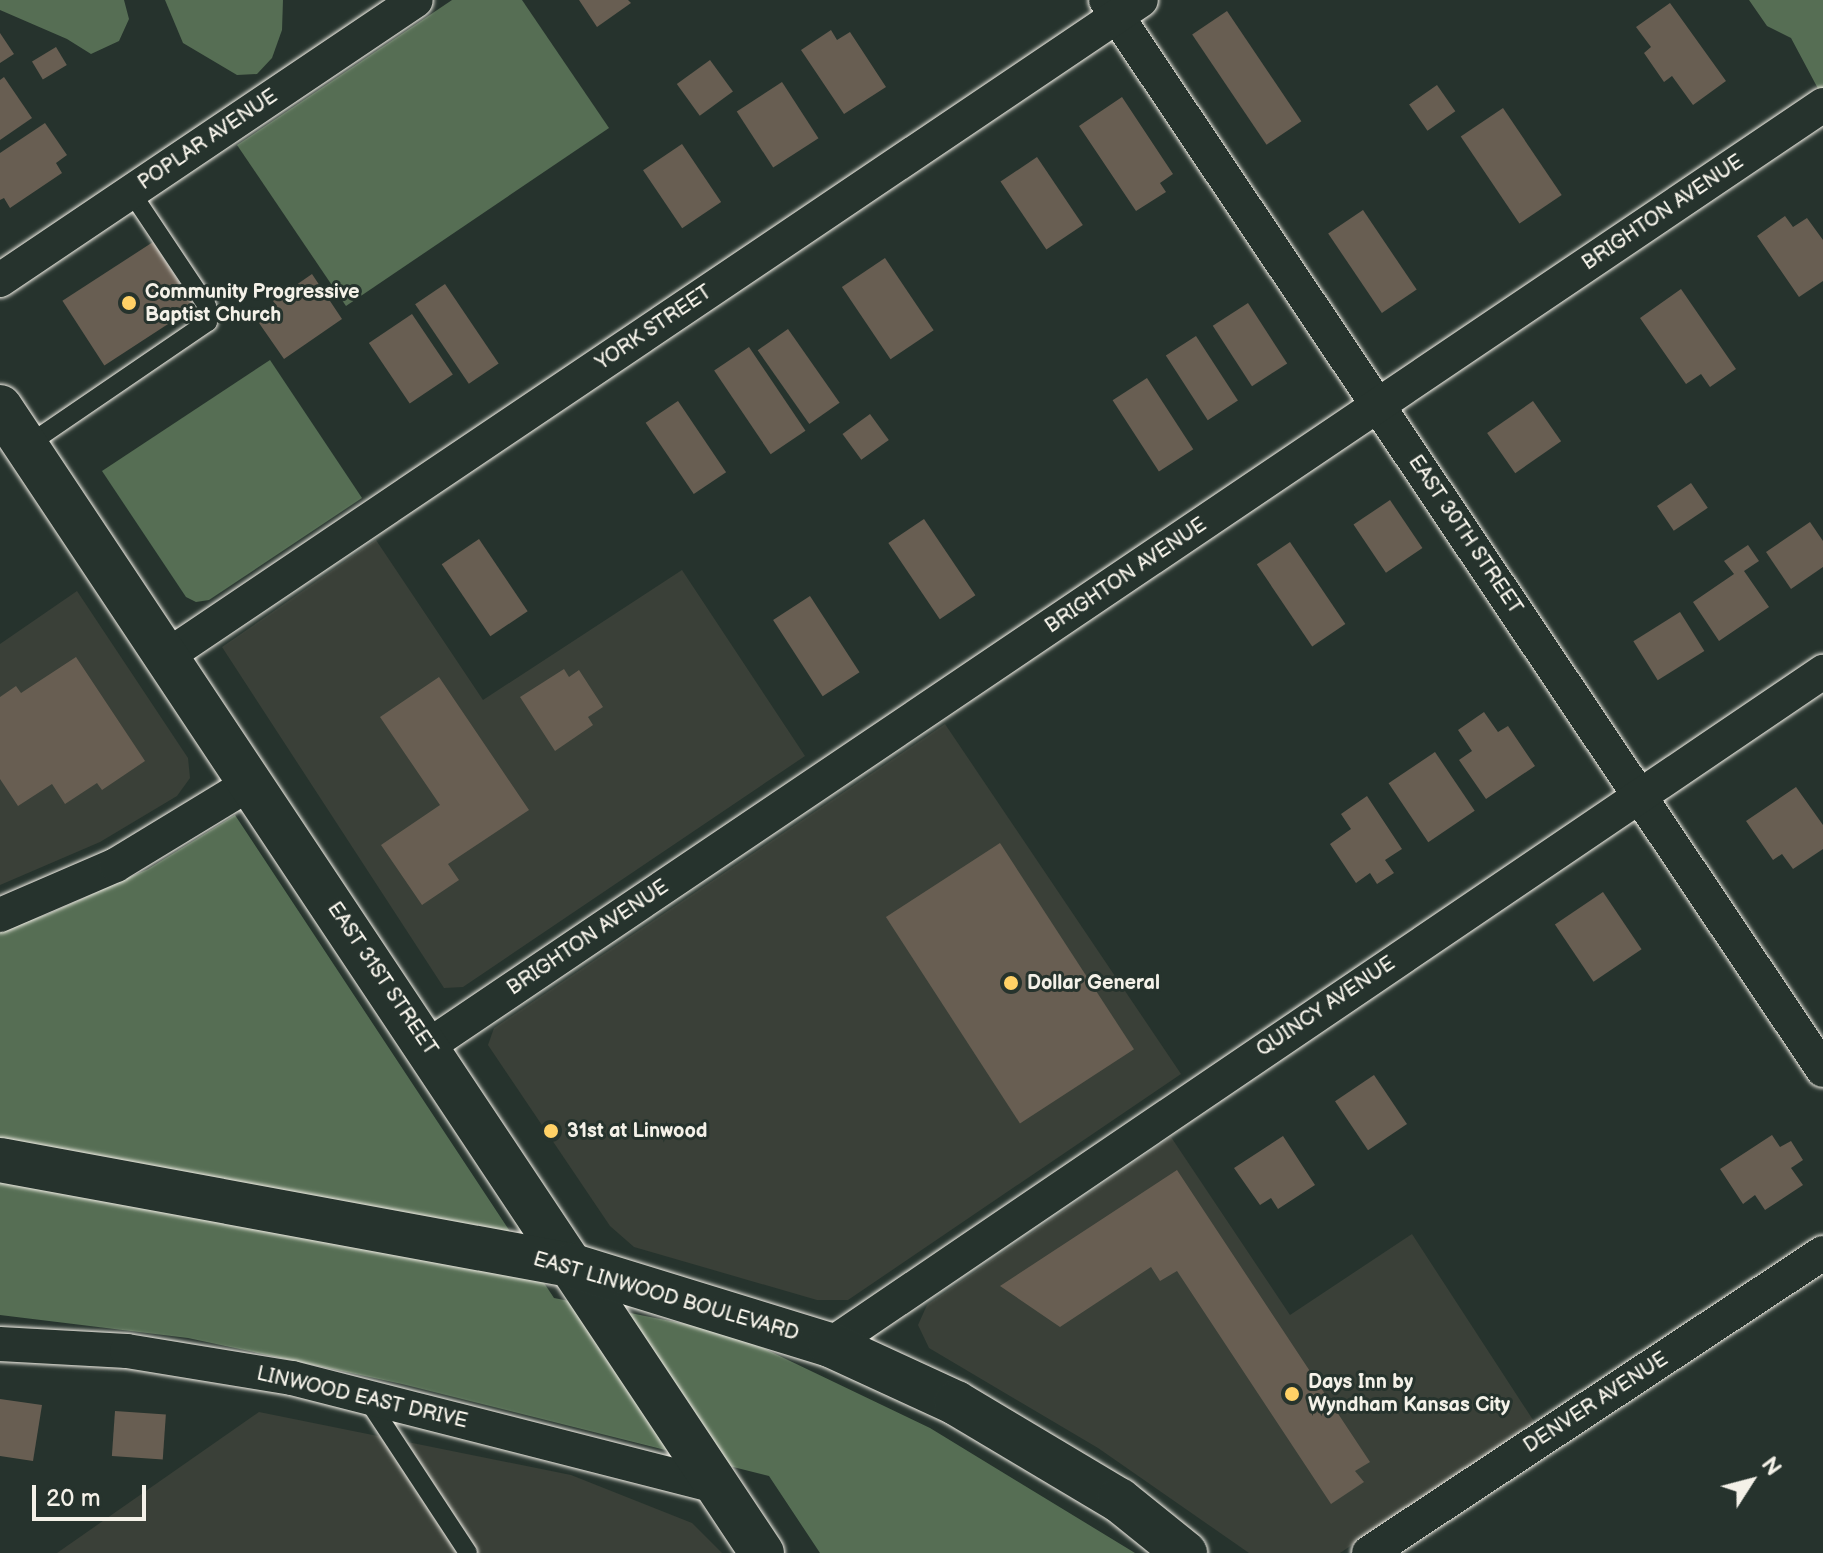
<!DOCTYPE html>
<html>
<head>
<meta charset="utf-8">
<style>
  body { margin:0 }
  #map { position:relative; width:1823px; height:1553px; overflow:hidden; background:#26332d; font-family:"Balsamiq Sans",sans-serif }
  div>[style] { position:absolute }
  .built>* { inset:0; background:#3a4038 }
  .green>* { inset:0; background:#566e54 }
  .building>* { inset:0; background:#685e52; transform-origin:0 0 }
  .roads { filter:drop-shadow(0 0 2px #f4f1e8) drop-shadow(0 0 2px #f4f1e8) }
  .service>* { height:18px; margin:-9px; padding:0 9px; transform-origin:9px; border-radius:9px; background:#26332d }
  .minor>* { height:34px; margin:-17px; padding:0 17px; transform-origin:17px; border-radius:17px; background:#26332d }
  .secondary>* { height:44px; margin:-22px; padding:0 22px; transform-origin:22px; border-radius:22px; background:#26332d }
  .dots>* { width:22px; height:22px; translate:-50% -50%; box-sizing:border-box; border:4px solid #26332d; border-radius:50% }
  span { translate:-50% -50%; white-space:nowrap; text-align:center; line-height:1.15; -webkit-text-stroke:6px #26332d; paint-order:stroke }
  .street-label { font-size:20px; color:#f4f1e8 }
  .poi-label { font-size:20px; color:#f4f1e8; font-weight:700 }
  .left { translate:0 -50%; text-align:left }
  .north { position:absolute; left:1711px; top:1441px; width:80px; height:80px; -webkit-text-stroke:6px #26332d; paint-order:stroke; rotate:54deg; font-size:22px; font-weight:700; line-height:32px; text-align:center; color:#f4f1e8 }
  .north::after { content:''; display:block; margin:auto; width:28px; height:36px; background:#f4f1e8; clip-path:polygon(50% 0,100% 100%,50% 72%,0 100%) }
  .scale { position:absolute; left:32px; top:1485px; width:114px; height:36px; box-sizing:border-box; border:4px solid #f4f1e8; border-top:0; padding-left:10px; font-size:24px; line-height:28px; white-space:nowrap; color:#f4f1e8; -webkit-text-stroke:6px #26332d; paint-order:stroke }
</style>
</head>
<body>
<div id="map">
  <div class="built">
    <i style="clip-path:polygon(376px 540px,483px 700px,682px 570px,805px 756px,463px 987px,444px 988px,222px 647px)"></i>
    <i style="clip-path:polygon(77px 591px,188px 758px,190px 778px,177px 796px,100px 842px,0 885px,0 644px)"></i>
    <i style="clip-path:polygon(945px 724px,1181px 1074px,848px 1300px,817px 1300px,634px 1247px,610px 1226px,488px 1045px,494px 1028px)"></i>
    <i style="clip-path:polygon(1171px 1137px,1290px 1315px,1412px 1234px,1535px 1423px,1340px 1553px,1249px 1553px,1098px 1448px,929px 1348px,918px 1325px,927px 1305px)"></i>
    <i style="clip-path:polygon(259px 1412px,571px 1475px,692px 1523px,722px 1553px,57px 1553px)"></i>
  </div>
  <div class="green">
    <i style="clip-path:polygon(0 0,124px 0,129px 19px,119px 41px,91px 54px,67px 39px,0 10px)"></i>
    <i style="clip-path:polygon(165px 0,283px 0,282px 30px,272px 58px,257px 74px,237px 75px,183px 43px)"></i>
    <i style="clip-path:polygon(452px 0,522px 0,609px 128px,346px 306px,237px 145px)"></i>
    <i style="clip-path:polygon(1749px 0,1823px 0,1823px 98px,1791px 38px,1767px 26px)"></i>
    <i style="clip-path:polygon(270px 360px,362px 498px,209px 600px,196px 602px,186px 597px,102px 471px)"></i>
    <i style="clip-path:polygon(235px 815px,554px 1298px,701px 1327px,763px 1348px,930px 1428px,1135px 1553px,820px 1553px,769px 1476px,402px 1384px,188px 1338px,0 1315px,0 931px,48px 914px,148px 869px)"></i>
  </div>
  <div class="building">
    <i style="clip-path:polygon(579px 0,628px 0,631px 3px,597px 27px)"></i>
    <i style="clip-path:polygon(1670px 3px,1726px 81px,1693px 105px,1672px 76px,1664px 82px,1644px 53px,1651px 47px,1636px 27px)"></i>
    <i style="left:1227px;top:11px;width:133px;height:42px;rotate:56deg"></i>
    <i style="clip-path:polygon(831px 30px,837px 40px,850px 32px,886px 87px,844px 114px,801px 50px)"></i>
    <i style="clip-path:polygon(0 33px,14px 54px,0 63px)"></i>
    <i style="left:56px;top:47px;width:21px;height:28px;rotate:59deg"></i>
    <i style="left:710px;top:60px;width:39px;height:41px;rotate:54deg"></i>
    <i style="clip-path:polygon(4px 77px,32px 118px,0 140px,0 80px)"></i>
    <i style="left:782px;top:82px;width:67px;height:54px;rotate:57deg"></i>
    <i style="left:1437px;top:85px;width:32px;height:34px;rotate:55deg"></i>
    <i style="clip-path:polygon(1122px 97px,1173px 174px,1160px 183px,1166px 192px,1136px 211px,1079px 126px)"></i>
    <i style="left:1503px;top:108px;width:105px;height:51px;rotate:56deg"></i>
    <i style="clip-path:polygon(45px 123px,67px 155px,56px 163px,62px 173px,10px 208px,4px 198px,0 200px,0 153px)"></i>
    <i style="left:682px;top:144px;width:70px;height:47px;rotate:56deg"></i>
    <i style="left:1037px;top:157px;width:82px;height:44px;rotate:56deg"></i>
    <i style="left:1363px;top:210px;width:96px;height:42px;rotate:56deg"></i>
    <i style="clip-path:polygon(1785px 216px,1793px 227px,1807px 218px,1823px 240px,1823px 281px,1799px 297px,1757px 236px)"></i>
    <i style="left:153px;top:242px;width:77px;height:108px;rotate:57deg"></i>
    <i style="left:885px;top:258px;width:87px;height:52px;rotate:56deg"></i>
    <i style="clip-path:polygon(312px 274px,342px 319px,284px 359px,259px 323px,279px 309px,273px 301px)"></i>
    <i style="left:445px;top:284px;width:96px;height:36px;rotate:56deg"></i>
    <i style="clip-path:polygon(1681px 289px,1736px 369px,1710px 387px,1701px 374px,1686px 384px,1640px 318px)"></i>
    <i style="left:1248px;top:303px;width:72px;height:42px;rotate:57deg"></i>
    <i style="left:412px;top:314px;width:73px;height:52px;rotate:56deg"></i>
    <i style="left:788px;top:329px;width:90px;height:37px;rotate:55deg"></i>
    <i style="left:1196px;top:336px;width:77px;height:36px;rotate:57deg"></i>
    <i style="left:749px;top:347px;width:101px;height:42px;rotate:56deg"></i>
    <i style="left:1147px;top:378px;width:85px;height:41px;rotate:57deg"></i>
    <i style="left:678px;top:401px;width:86px;height:39px;rotate:56deg"></i>
    <i style="left:1533px;top:401px;width:49px;height:56px;rotate:55deg"></i>
    <i style="left:870px;top:414px;width:32px;height:34px;rotate:54deg"></i>
    <i style="left:1691px;top:483px;width:30px;height:41px;rotate:56deg"></i>
    <i style="left:1390px;top:500px;width:58px;height:44px;rotate:56deg"></i>
    <i style="left:924px;top:519px;width:92px;height:43px;rotate:56deg"></i>
    <i style="clip-path:polygon(1810px 522px,1823px 541px,1823px 567px,1791px 589px,1766px 552px)"></i>
    <i style="left:479px;top:539px;width:87px;height:45px;rotate:56deg"></i>
    <i style="left:1290px;top:542px;width:99px;height:40px;rotate:56deg"></i>
    <i style="clip-path:polygon(1748px 545px,1759px 561px,1744px 571px,1769px 607px,1719px 641px,1693px 602px,1734px 574px,1724px 561px)"></i>
    <i style="left:810px;top:596px;width:91px;height:44px;rotate:57deg"></i>
    <i style="left:1680px;top:612px;width:46px;height:55px;rotate:58deg"></i>
    <i style="clip-path:polygon(76px 657px,145px 761px,102px 790px,97px 783px,65px 804px,52px 784px,18px 806px,0 779px,0 697px,16px 686px,21px 693px)"></i>
    <i style="clip-path:polygon(564px 669px,569px 677px,579px 670px,603px 707px,588px 717px,593px 725px,555px 751px,520px 697px)"></i>
    <i style="clip-path:polygon(439px 677px,529px 810px,448px 864px,459px 880px,422px 905px,381px 845px,440px 805px,380px 717px)"></i>
    <i style="clip-path:polygon(1484px 712px,1498px 732px,1508px 726px,1535px 766px,1486px 799px,1459px 760px,1472px 751px,1458px 730px)"></i>
    <i style="left:1435px;top:752px;width:71px;height:56px;rotate:56deg"></i>
    <i style="clip-path:polygon(1796px 787px,1823px 825px,1823px 849px,1793px 869px,1782px 854px,1773px 860px,1746px 821px)"></i>
    <i style="clip-path:polygon(1367px 796px,1402px 849px,1385px 860px,1394px 873px,1377px 884px,1370px 873px,1356px 883px,1330px 844px,1351px 829px,1341px 814px)"></i>
    <i style="left:1000px;top:843px;width:246px;height:136px;rotate:57deg"></i>
    <i style="left:1603px;top:892px;width:69px;height:58px;rotate:56deg"></i>
    <i style="left:1374px;top:1075px;width:59px;height:47px;rotate:56deg"></i>
    <i style="clip-path:polygon(1772px 1135px,1780px 1147px,1791px 1141px,1803px 1160px,1791px 1168px,1803px 1185px,1765px 1210px,1755px 1195px,1743px 1204px,1720px 1169px)"></i>
    <i style="clip-path:polygon(1283px 1136px,1315px 1185px,1278px 1209px,1271px 1198px,1260px 1205px,1234px 1168px)"></i>
    <i style="clip-path:polygon(1177px 1170px,1370px 1462px,1355px 1471px,1364px 1482px,1331px 1504px,1177px 1271px,1160px 1281px,1151px 1267px,1060px 1327px,1000px 1286px)"></i>
    <i style="clip-path:polygon(0 1399px,42px 1405px,33px 1461px,0 1456px)"></i>
    <i style="left:115px;top:1411px;width:51px;height:45px;rotate:4deg"></i>
  </div>
  <div class="roads">
    <div class="service">
      <i style="left:26px;top:446px;width:220px;rotate:-34.3deg"></i>
      <i style="left:208px;top:322px;width:16px;rotate:-94deg"></i>
      <i style="left:207px;top:306px;width:137px;rotate:-123.7deg"></i>
      <i style="left:367px;top:1399px;width:184px;rotate:56.7deg"></i>
    </div>
    <div class="minor">
      <i style="left:1106px;top:0;width:1288px;rotate:56.17deg"></i>
      <i style="left:0;top:280px;width:501px;rotate:-33.94deg"></i>
      <i style="left:167px;top:656px;width:1174px;rotate:-33.96deg"></i>
      <i style="left:0;top:915px;width:126px;rotate:-23.3deg"></i>
      <i style="left:116px;top:865px;width:158px;rotate:-31.3deg"></i>
      <i style="left:428px;top:1046px;width:1683px;rotate:-34deg"></i>
      <i style="left:0;top:1344px;width:127px;rotate:3.2deg"></i>
      <i style="left:127px;top:1351px;width:167px;rotate:9.3deg"></i>
      <i style="left:292px;top:1378px;width:441px;rotate:14.3deg"></i>
      <i style="left:830px;top:1345px;width:1200px;rotate:-34.13deg"></i>
      <i style="left:1369px;top:1553px;width:544px;rotate:-33.46deg"></i>
    </div>
    <div class="secondary">
      <i style="left:0;top:407px;width:1376px;rotate:56.38deg"></i>
      <i style="left:0;top:1160px;width:580px;rotate:10.44deg"></i>
      <i style="left:570px;top:1265px;width:272px;rotate:17.1deg"></i>
      <i style="left:830px;top:1345px;width:139px;rotate:24.7deg"></i>
      <i style="left:956px;top:1403px;width:190px;rotate:30.8deg"></i>
      <i style="left:1119px;top:1500px;width:85px;rotate:38.8deg"></i>
    </div>
  </div>
  <div class="dots">
    <i style="left:129px;top:303px;background:#ffd166"></i>
    <i style="left:1011px;top:983px;background:#ffd166"></i>
    <i style="left:551px;top:1131px;background:#ffd166"></i>
    <i style="left:1292px;top:1394px;background:#ffd166"></i>
  </div>
  <div class="street-label">
    <span style="left:208px;top:140px;rotate:-34deg">POPLAR AVENUE</span>
    <span style="left:1663px;top:213px;rotate:-34deg">BRIGHTON AVENUE</span>
    <span style="left:654px;top:328px;rotate:-34deg">YORK STREET</span>
    <span style="left:1465px;top:535px;rotate:56deg">EAST 30TH STREET</span>
    <span style="left:1126px;top:576px;rotate:-34deg">BRIGHTON AVENUE</span>
    <span style="left:588px;top:938px;rotate:-34deg">BRIGHTON AVENUE</span>
    <span style="left:382px;top:979px;rotate:56deg">EAST 31ST STREET</span>
    <span style="left:1326px;top:1007px;rotate:-34deg">QUINCY AVENUE</span>
    <span style="left:666px;top:1297px;rotate:16deg">EAST LINWOOD BOULEVARD</span>
    <span style="left:362px;top:1398px;rotate:13deg">LINWOOD EAST DRIVE</span>
    <span style="left:1596px;top:1403px;rotate:-33deg">DENVER AVENUE</span>
  </div>
  <div class="poi-label">
    <span class="left" style="left:145px;top:304px">Community Progressive<br>Baptist Church</span>
    <span class="left" style="left:1027px;top:983px">Dollar General</span>
    <span class="left" style="left:567px;top:1131px">31st at Linwood</span>
    <span class="left" style="left:1308px;top:1394px">Days Inn by<br>Wyndham Kansas City</span>
  </div>
  <div class="north">N</div>
  <div class="scale">20 m</div>
</div>
</body>
</html>
